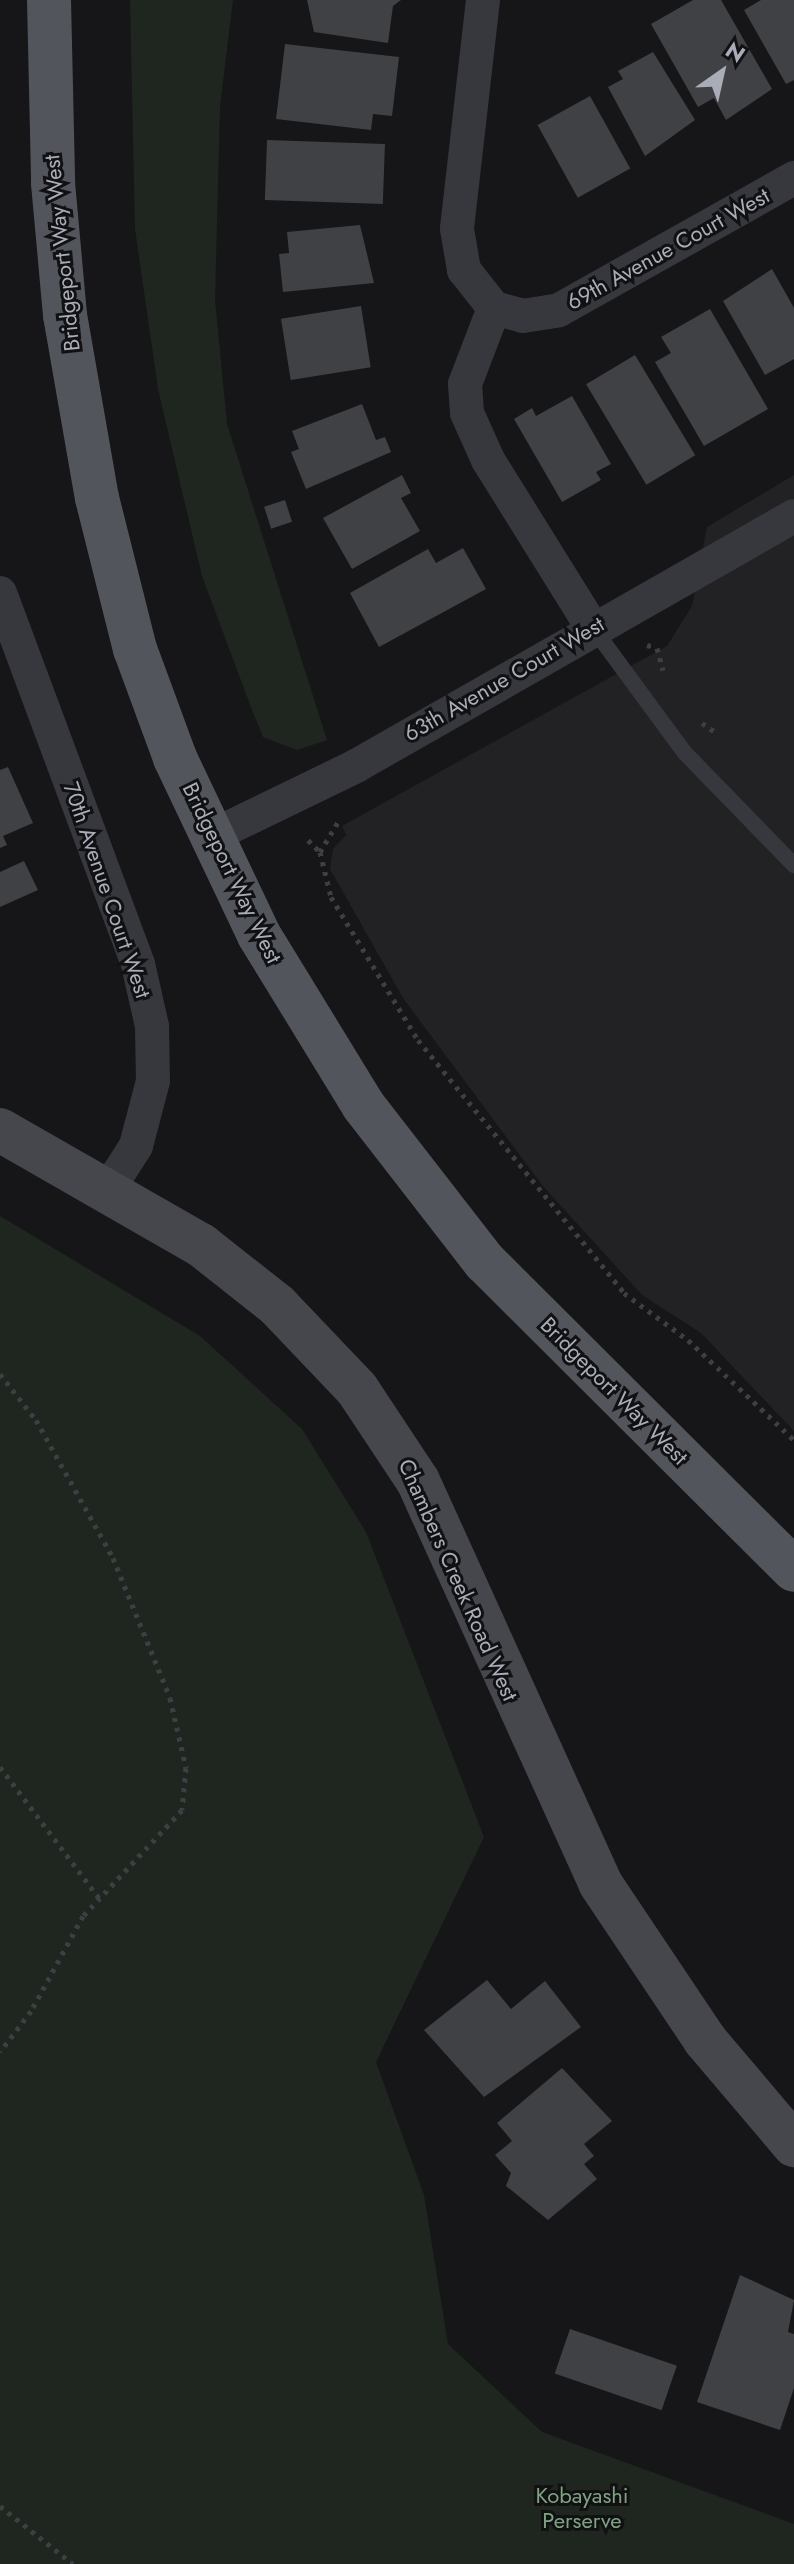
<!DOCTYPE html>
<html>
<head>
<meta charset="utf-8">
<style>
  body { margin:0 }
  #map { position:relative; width:794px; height:2564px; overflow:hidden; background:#161618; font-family:Jost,sans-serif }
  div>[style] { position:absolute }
  .built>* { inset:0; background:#222225 }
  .green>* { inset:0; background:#1e261f }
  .building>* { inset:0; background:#404145; transform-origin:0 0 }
  .path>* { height:5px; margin-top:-2.5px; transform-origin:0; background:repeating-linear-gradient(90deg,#3d3f44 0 4px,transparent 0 10px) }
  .lane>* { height:16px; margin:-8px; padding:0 8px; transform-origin:8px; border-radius:8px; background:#37383d }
  .street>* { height:34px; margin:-17px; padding:0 17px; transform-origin:17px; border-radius:17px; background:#37383d }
  .secondary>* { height:44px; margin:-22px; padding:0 22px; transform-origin:22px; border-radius:22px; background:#45474d }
  .primary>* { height:44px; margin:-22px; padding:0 22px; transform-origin:22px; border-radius:22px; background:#53555c }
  span { translate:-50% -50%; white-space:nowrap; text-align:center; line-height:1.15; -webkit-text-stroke:6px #111113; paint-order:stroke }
  .street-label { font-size:22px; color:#a8adb8 }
  .park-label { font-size:22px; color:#7fa381 }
  .north { position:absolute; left:682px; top:32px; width:80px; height:80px; -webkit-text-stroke:6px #111113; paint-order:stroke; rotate:34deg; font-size:22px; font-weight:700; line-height:32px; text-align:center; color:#a8adb8 }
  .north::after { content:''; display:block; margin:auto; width:28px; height:36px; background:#a8adb8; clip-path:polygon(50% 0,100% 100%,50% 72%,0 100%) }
</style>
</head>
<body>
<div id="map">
  <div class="built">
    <i style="clip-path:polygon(794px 475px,794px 1431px,701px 1333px,642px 1295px,542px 1185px,403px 998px,330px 869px,333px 849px,346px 835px,342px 826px,667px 646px,692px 606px,707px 527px)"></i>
  </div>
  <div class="green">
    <i style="clip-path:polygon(130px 0,233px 0,220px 106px,215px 300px,227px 424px,327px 740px,297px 750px,263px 737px,252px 710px,202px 576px,158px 389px,135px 229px)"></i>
    <i style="clip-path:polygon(0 1216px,200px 1336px,302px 1429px,366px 1532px,484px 1837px,376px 2062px,424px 2195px,448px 2344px,542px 2432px,794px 2524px,794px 2564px,0 2564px)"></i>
  </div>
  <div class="building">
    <i style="clip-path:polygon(307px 0,401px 0,393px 6px,388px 43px,314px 32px)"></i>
    <i style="clip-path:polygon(693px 0,721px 0,772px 89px,726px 120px,714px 98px,698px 107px,651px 24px)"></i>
    <i style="clip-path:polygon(761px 0,794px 0,794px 80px,786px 84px,744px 10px)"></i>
    <i style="clip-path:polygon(285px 44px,399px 57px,392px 116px,373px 114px,371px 130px,276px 119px)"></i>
    <i style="clip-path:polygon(653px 52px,695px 120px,645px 156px,608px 87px,623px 79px,618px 71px)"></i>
    <i style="left:590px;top:96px;width:83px;height:60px;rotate:61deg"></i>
    <i style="left:267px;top:140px;width:118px;height:60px;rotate:2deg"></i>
    <i style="clip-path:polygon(360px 225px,374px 283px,283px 292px,279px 254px,289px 253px,287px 232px)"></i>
    <i style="clip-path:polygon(772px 269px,794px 308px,794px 359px,765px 375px,723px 301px)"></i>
    <i style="left:361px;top:306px;width:62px;height:81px;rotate:81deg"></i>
    <i style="clip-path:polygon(710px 309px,768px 409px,704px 446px,655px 362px,671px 353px,661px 337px)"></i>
    <i style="left:635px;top:355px;width:117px;height:57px;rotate:59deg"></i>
    <i style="clip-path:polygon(572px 396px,611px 464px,596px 472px,601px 480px,562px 502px,514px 419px,532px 408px,536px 416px)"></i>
    <i style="clip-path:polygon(362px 404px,376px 440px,385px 437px,391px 452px,306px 489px,291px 452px,299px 449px,292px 431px)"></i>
    <i style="clip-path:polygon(402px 475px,411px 493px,401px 498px,420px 531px,352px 569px,323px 518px)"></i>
    <i style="left:285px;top:500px;width:23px;height:22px;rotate:72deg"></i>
    <i style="clip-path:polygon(463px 548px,486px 589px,379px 647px,350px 593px,428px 549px,436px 563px)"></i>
    <i style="clip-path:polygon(8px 767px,33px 823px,3px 836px,7px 845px,0 848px,0 770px)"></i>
    <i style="clip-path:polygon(24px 861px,38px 890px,0 907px,0 872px)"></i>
    <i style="clip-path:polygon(487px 1980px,511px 2009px,545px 1981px,581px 2027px,484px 2097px,424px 2030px)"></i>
    <i style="clip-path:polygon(562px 2068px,612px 2121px,584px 2144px,594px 2156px,584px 2164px,597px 2179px,548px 2220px,506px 2186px,511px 2173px,495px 2155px,512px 2141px,497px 2123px)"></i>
    <i style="clip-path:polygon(740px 2275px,794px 2300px,788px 2332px,794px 2334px,794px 2388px,780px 2430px,697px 2402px)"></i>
    <i style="left:570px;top:2329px;width:113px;height:47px;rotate:19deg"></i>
  </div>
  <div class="path">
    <i style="left:647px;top:645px;width:10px;rotate:17deg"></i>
    <i style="left:657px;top:648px;width:23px;rotate:75deg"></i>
    <i style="left:702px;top:723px;width:14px;rotate:34deg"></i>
    <i style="left:308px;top:840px;width:17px;rotate:45deg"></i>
    <i style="left:320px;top:852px;width:46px;rotate:76.3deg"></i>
    <i style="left:331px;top:897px;width:167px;rotate:58.7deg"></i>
    <i style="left:418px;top:1040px;width:326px;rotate:50.8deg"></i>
    <i style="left:624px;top:1293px;width:79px;rotate:36.3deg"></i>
    <i style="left:688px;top:1340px;width:146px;rotate:43.3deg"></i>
    <i style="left:320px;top:852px;width:39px;rotate:-59deg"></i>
    <i style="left:0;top:1374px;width:58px;rotate:52deg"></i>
    <i style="left:36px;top:1420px;width:158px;rotate:60.8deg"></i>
    <i style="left:113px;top:1558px;width:151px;rotate:67.8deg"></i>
    <i style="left:170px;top:1698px;width:72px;rotate:77.1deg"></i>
    <i style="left:186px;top:1768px;width:42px;rotate:95.4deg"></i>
    <i style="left:182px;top:1810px;width:145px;rotate:133deg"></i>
    <i style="left:83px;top:1916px;width:108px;rotate:118.7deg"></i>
    <i style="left:31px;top:2011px;width:51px;rotate:127.1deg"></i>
    <i style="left:0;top:1767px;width:166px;rotate:52.9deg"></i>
    <i style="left:0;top:2506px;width:93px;rotate:38.5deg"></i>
  </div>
  <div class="lane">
    <i style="left:593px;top:628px;width:154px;rotate:53.7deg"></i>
    <i style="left:684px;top:752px;width:158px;rotate:45.8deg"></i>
  </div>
  <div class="street">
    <i style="left:483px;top:0;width:230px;rotate:96.5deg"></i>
    <i style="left:457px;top:229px;width:42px;rotate:80.3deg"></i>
    <i style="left:464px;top:270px;width:48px;rotate:51.7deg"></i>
    <i style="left:494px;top:308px;width:30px;rotate:15deg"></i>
    <i style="left:523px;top:316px;width:36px;rotate:-9deg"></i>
    <i style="left:559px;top:310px;width:270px;rotate:-29.3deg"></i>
    <i style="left:494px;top:308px;width:81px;rotate:110.9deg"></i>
    <i style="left:465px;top:384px;width:29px;rotate:86deg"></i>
    <i style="left:467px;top:413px;width:51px;rotate:65.9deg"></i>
    <i style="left:488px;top:460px;width:197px;rotate:58.1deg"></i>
    <i style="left:0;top:593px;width:396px;rotate:69.6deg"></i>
    <i style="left:138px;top:964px;width:64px;rotate:77.3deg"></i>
    <i style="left:152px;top:1026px;width:55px;rotate:89deg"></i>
    <i style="left:153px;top:1081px;width:67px;rotate:104.7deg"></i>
    <i style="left:136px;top:1146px;width:50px;rotate:122.7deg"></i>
    <i style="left:212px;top:836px;width:160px;rotate:-25.9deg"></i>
    <i style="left:356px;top:766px;width:504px;rotate:-29.72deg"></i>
  </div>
  <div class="secondary">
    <i style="left:0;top:1130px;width:232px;rotate:29.8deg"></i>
    <i style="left:201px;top:1245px;width:97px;rotate:38.3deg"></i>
    <i style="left:277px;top:1305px;width:116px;rotate:46.4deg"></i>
    <i style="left:357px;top:1389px;width:110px;rotate:56.5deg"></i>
    <i style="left:418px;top:1481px;width:441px;rotate:65.6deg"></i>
    <i style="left:600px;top:1883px;width:189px;rotate:56.2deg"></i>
    <i style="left:705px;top:2040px;width:138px;rotate:49.7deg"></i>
  </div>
  <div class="primary">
    <i style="left:49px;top:0;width:183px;rotate:88.7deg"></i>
    <i style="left:53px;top:183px;width:133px;rotate:84.8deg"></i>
    <i style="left:65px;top:315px;width:186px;rotate:80.1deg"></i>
    <i style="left:97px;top:498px;width:156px;rotate:75.9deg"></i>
    <i style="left:135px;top:649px;width:116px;rotate:69.8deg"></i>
    <i style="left:175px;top:758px;width:196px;rotate:64.6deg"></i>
    <i style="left:259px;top:935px;width:199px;rotate:58.5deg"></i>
    <i style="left:363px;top:1105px;width:199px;rotate:52.2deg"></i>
    <i style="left:485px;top:1262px;width:436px;rotate:44.9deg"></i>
  </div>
  <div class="street-label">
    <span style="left:668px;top:249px;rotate:-29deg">69th Avenue Court West</span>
    <span style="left:62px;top:253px;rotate:-96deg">Bridgeport Way West</span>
    <span style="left:504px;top:679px;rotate:-30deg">63th Avenue Court West</span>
    <span style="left:232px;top:873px;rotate:64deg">Bridgeport Way West</span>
    <span style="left:107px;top:890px;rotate:71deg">70th Avenue Court West</span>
    <span style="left:614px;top:1391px;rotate:45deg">Bridgeport Way West</span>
    <span style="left:458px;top:1580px;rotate:66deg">Chambers Creek Road West</span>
  </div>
  <div class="park-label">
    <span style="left:582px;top:2508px">Kobayashi<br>Perserve</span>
  </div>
  <div class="north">N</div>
</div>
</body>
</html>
